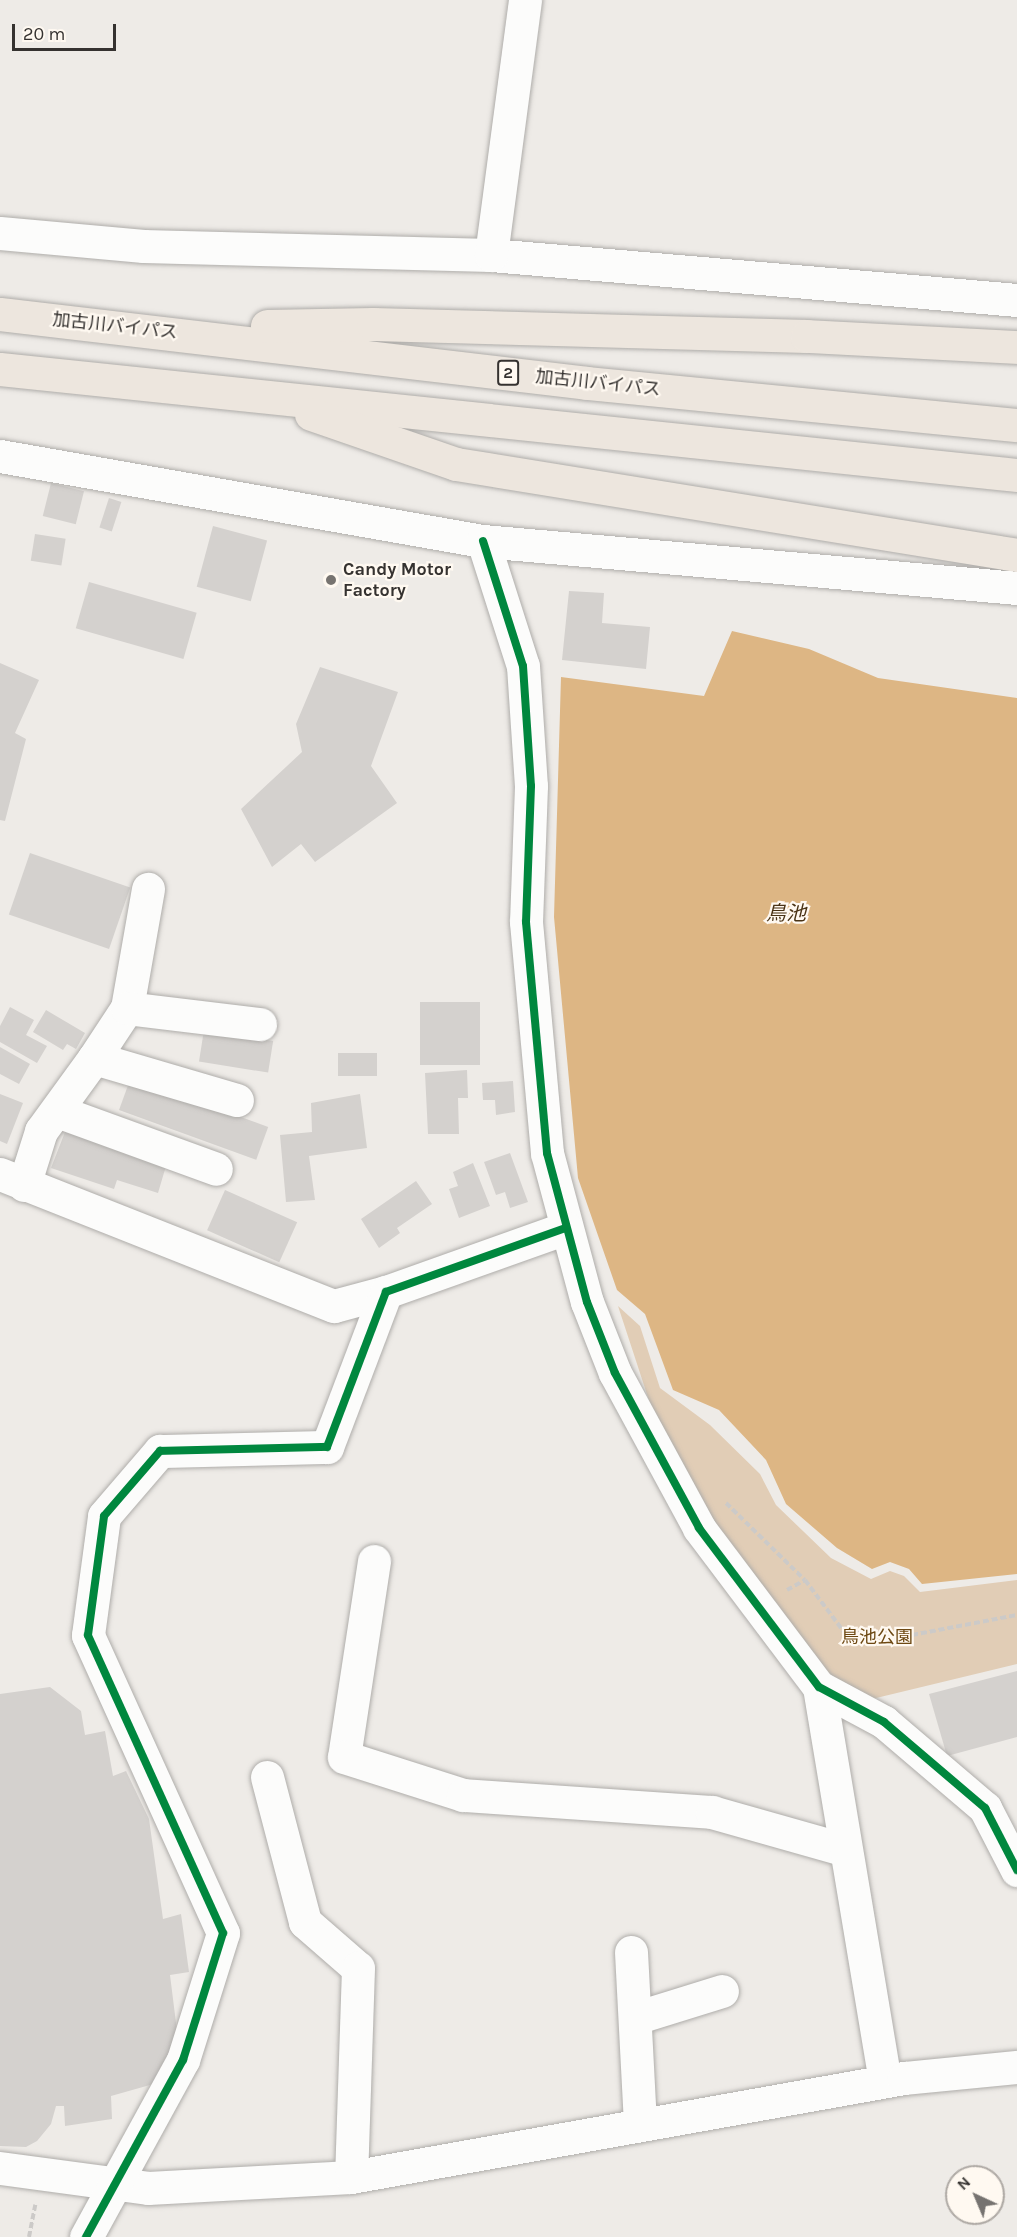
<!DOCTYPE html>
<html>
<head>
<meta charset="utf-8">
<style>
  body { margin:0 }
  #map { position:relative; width:1017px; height:2237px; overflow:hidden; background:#eeebe7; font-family:Karla,"Noto Sans JP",sans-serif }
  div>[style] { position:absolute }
  .green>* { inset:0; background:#e1cdb6 }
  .water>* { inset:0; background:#ddb684 }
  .building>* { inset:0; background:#d4d1ce; transform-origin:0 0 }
  .path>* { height:4px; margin-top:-2px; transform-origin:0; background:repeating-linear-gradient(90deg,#cccac8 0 6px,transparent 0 9px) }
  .roads { filter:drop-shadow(0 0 2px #afadaa) drop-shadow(0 0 2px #afadaa) }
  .minor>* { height:33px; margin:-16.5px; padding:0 16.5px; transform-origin:16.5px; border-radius:16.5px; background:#fcfcfb }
  .highway>* { height:33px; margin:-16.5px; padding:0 16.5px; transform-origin:16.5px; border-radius:16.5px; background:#ede6de }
  .cycleway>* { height:8px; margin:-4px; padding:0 4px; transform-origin:4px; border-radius:4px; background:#00873e }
  .dots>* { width:16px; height:16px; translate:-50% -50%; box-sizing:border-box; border:3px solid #fff9f1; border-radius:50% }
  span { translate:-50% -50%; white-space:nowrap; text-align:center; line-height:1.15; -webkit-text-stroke:4.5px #fff9f1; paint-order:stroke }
  .shield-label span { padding:2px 4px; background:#fff9f1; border:2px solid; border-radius:4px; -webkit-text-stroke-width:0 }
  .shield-label { font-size:16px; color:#353230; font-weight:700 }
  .street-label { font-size:18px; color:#353230 }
  .poi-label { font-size:18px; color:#353230; font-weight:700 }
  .left { translate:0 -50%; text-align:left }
  .park-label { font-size:18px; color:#6d4812 }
  .water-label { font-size:20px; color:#4a3315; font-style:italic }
  .north { position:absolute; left:945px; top:2165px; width:60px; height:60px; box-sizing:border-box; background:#fff9f1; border:2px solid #aea9a4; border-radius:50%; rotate:316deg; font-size:16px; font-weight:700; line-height:24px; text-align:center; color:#353230 }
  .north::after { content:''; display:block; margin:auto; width:21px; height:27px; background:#767370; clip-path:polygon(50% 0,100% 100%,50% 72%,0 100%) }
  .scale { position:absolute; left:12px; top:24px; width:104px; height:27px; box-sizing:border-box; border:3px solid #353230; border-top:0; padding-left:8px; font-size:18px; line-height:21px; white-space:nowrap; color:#353230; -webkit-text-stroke:4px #fff9f1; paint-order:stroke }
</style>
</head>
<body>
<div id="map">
  <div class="green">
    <i style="clip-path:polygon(618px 1306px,640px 1326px,660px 1388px,710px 1425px,760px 1474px,776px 1505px,831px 1558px,871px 1579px,890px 1571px,904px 1576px,920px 1592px,1017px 1580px,1017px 1664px,872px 1699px,825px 1680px,706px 1524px,661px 1437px)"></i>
  </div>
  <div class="water">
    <i style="clip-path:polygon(732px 631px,809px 649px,878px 678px,1017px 698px,1017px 1574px,922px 1584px,909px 1569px,890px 1562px,872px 1569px,837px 1548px,786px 1504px,766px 1460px,719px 1410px,673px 1390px,645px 1314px,617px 1290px,578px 1178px,554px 917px,561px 677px,704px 696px)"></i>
  </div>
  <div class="building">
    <i style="left:51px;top:483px;width:34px;height:34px;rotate:14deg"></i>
    <i style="left:109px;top:498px;width:13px;height:31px;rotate:18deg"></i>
    <i style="left:213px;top:526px;width:56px;height:63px;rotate:15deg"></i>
    <i style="left:35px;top:534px;width:31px;height:27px;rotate:9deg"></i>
    <i style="left:89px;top:582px;width:112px;height:48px;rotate:16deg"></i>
    <i style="clip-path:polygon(569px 591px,604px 593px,602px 623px,650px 627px,646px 669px,562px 660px)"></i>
    <i style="clip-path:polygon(0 663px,39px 680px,15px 733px,26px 739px,5px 821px,0 820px)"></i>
    <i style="clip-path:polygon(320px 667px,398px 692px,371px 766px,397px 803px,315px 862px,301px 844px,272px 867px,241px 809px,302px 752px,296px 724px)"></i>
    <i style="left:30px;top:853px;width:106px;height:65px;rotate:19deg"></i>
    <i style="left:480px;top:1002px;width:63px;height:60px;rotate:90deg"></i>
    <i style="clip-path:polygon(10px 1007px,34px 1020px,26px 1035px,47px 1046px,37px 1063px,0 1042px,0 1026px)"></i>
    <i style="clip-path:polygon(46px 1010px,85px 1033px,76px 1049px,67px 1044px,63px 1050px,33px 1032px)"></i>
    <i style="left:204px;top:1030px;width:70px;height:32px;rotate:9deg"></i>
    <i style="clip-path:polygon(0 1047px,30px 1064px,19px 1084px,0 1074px)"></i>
    <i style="left:338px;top:1053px;width:39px;height:23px"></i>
    <i style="clip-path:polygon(467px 1070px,468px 1098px,458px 1098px,459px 1134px,428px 1134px,425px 1073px)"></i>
    <i style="left:131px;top:1077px;width:146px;height:35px;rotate:20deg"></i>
    <i style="clip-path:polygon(513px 1081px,515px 1112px,496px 1115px,495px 1100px,483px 1100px,482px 1083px)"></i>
    <i style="clip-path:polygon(0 1094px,23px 1103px,7px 1144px,0 1141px)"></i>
    <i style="clip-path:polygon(360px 1094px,367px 1148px,309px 1156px,315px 1200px,286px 1202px,280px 1135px,312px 1132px,311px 1103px)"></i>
    <i style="clip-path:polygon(65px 1132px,166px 1166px,158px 1193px,117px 1180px,114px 1189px,51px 1168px)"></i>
    <i style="clip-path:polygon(510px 1153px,528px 1202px,510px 1208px,505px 1192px,496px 1195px,484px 1162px)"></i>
    <i style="clip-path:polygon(473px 1163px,490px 1206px,459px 1218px,449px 1189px,458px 1186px,453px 1172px)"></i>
    <i style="clip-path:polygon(416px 1181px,432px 1204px,397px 1228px,400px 1233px,379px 1248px,361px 1219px)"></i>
    <i style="left:225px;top:1190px;width:79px;height:44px;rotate:24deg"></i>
    <i style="clip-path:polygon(1017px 1671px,1017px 1737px,947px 1756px,929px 1694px)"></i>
    <i style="clip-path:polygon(50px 1687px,81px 1711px,85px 1735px,105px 1731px,113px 1776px,126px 1771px,149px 1819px,163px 1919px,181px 1914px,189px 1972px,170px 1975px,180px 2055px,157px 2083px,111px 2096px,112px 2119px,65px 2126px,64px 2106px,56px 2106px,51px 2124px,37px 2141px,26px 2147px,0 2146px,0 1694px)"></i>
  </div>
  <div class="path">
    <i style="left:726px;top:1503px;width:110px;rotate:44.3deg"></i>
    <i style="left:787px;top:1590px;width:21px;rotate:-29deg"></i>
    <i style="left:805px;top:1580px;width:65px;rotate:53.1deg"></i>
    <i style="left:844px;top:1632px;width:68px;rotate:2.5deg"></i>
    <i style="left:912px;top:1635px;width:107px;rotate:-10.8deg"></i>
    <i style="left:29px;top:2237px;width:33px;rotate:-79deg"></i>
  </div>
  <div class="roads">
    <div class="minor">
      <i style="left:0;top:233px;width:144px;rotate:5.2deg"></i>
      <i style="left:143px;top:246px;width:348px;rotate:1.5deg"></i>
      <i style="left:491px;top:255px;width:528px;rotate:4.89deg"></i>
      <i style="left:491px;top:255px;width:257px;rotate:-82.4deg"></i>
      <i style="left:0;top:456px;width:490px;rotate:10deg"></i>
      <i style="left:483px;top:541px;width:536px;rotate:5.03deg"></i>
      <i style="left:483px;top:541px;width:131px;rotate:72.3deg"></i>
      <i style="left:523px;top:666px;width:120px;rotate:86.2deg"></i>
      <i style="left:531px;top:786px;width:136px;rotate:92.1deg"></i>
      <i style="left:526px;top:922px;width:232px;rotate:84.8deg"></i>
      <i style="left:547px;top:1153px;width:154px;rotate:75deg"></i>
      <i style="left:587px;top:1302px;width:76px;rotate:68.5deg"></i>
      <i style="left:615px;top:1373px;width:176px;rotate:61.5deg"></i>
      <i style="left:699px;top:1528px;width:199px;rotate:53deg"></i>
      <i style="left:819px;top:1687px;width:74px;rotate:28.3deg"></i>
      <i style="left:884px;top:1722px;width:133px;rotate:40.4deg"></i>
      <i style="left:985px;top:1808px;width:70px;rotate:62.7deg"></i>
      <i style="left:127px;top:1008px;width:121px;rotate:-80deg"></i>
      <i style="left:94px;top:1058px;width:60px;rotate:-56.6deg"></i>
      <i style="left:127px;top:1008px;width:134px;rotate:6.9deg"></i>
      <i style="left:57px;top:1111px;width:169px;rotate:20deg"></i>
      <i style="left:0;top:1174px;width:359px;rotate:21.6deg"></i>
      <i style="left:334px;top:1306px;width:54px;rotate:-15.1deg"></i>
      <i style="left:24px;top:1185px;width:57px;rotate:-72.5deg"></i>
      <i style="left:41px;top:1131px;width:90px;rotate:-54deg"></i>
      <i style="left:94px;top:1058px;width:149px;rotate:16.4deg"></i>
      <i style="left:374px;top:1561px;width:198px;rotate:98.7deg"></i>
      <i style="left:344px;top:1757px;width:125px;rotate:17.7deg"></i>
      <i style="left:463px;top:1795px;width:250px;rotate:3.9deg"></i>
      <i style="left:712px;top:1812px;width:136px;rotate:15.8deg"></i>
      <i style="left:819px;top:1687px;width:399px;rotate:80.5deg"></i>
      <i style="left:267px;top:1777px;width:150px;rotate:75.3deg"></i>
      <i style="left:305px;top:1922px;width:70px;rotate:41deg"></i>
      <i style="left:358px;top:1968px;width:209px;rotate:91.9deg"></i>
      <i style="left:631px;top:1952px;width:173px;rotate:87deg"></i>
      <i style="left:635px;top:2018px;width:91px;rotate:-17.2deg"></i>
      <i style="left:0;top:2168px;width:149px;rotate:7.7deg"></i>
      <i style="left:148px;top:2188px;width:203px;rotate:-3.1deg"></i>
      <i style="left:351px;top:2177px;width:562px;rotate:-10.15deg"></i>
      <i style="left:904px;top:2078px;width:114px;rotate:-5.6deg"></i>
      <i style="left:86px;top:2237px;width:202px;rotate:-61.3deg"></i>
      <i style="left:183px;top:2060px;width:133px;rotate:-72.5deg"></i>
      <i style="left:223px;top:1933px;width:327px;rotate:-114.4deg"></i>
      <i style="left:88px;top:1635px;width:120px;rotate:-82.3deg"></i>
      <i style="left:104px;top:1516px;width:86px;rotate:-49.3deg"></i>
      <i style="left:160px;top:1451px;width:167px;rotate:-1.4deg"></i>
      <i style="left:327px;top:1447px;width:166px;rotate:-69.2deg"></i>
      <i style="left:386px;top:1292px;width:191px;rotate:-19.6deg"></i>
    </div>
    <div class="highway">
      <i style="left:0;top:314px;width:591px;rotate:6.7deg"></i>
      <i style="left:587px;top:383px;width:432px;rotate:5.6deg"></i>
      <i style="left:267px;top:326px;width:106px;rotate:-1.1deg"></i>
      <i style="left:373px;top:324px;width:434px;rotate:1.6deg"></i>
      <i style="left:807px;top:336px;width:210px;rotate:3deg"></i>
      <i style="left:0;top:369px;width:1023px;rotate:5.95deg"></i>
      <i style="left:311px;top:414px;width:153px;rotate:19deg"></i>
      <i style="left:456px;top:464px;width:568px;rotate:9.21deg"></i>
    </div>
  </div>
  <div class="cycleway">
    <i style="left:483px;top:541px;width:131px;rotate:72.3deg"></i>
    <i style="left:523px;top:666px;width:120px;rotate:86.2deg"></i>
    <i style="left:531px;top:786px;width:136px;rotate:92.1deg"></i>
    <i style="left:526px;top:922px;width:232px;rotate:84.8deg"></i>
    <i style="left:547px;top:1153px;width:154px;rotate:75deg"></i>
    <i style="left:587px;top:1302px;width:76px;rotate:68.5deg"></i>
    <i style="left:615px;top:1373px;width:176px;rotate:61.5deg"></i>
    <i style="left:699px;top:1528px;width:199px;rotate:53deg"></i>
    <i style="left:819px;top:1687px;width:74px;rotate:28.3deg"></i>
    <i style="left:884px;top:1722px;width:133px;rotate:40.4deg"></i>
    <i style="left:985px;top:1808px;width:70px;rotate:62.7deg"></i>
    <i style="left:86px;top:2237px;width:202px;rotate:-61.3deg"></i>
    <i style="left:183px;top:2060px;width:133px;rotate:-72.5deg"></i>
    <i style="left:223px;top:1933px;width:327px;rotate:-114.4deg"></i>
    <i style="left:88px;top:1635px;width:120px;rotate:-82.3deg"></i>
    <i style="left:104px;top:1516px;width:86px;rotate:-49.3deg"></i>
    <i style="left:160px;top:1451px;width:167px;rotate:-1.4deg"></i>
    <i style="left:327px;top:1447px;width:166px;rotate:-69.2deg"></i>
    <i style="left:386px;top:1292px;width:191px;rotate:-19.6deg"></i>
  </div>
  <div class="dots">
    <i style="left:331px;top:580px;background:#767370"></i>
  </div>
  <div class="shield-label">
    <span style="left:508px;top:373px">2</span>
  </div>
  <div class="street-label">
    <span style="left:115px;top:326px;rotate:6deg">加古川バイパス</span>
    <span style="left:598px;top:383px;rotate:6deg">加古川バイパス</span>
  </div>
  <div class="poi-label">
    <span class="left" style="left:343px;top:580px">Candy Motor<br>Factory</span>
  </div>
  <div class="park-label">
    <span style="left:877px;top:1637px">鳥池公園</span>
  </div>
  <div class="water-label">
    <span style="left:786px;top:913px">鳥池</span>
  </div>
  <div class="north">N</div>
  <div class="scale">20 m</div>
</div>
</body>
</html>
